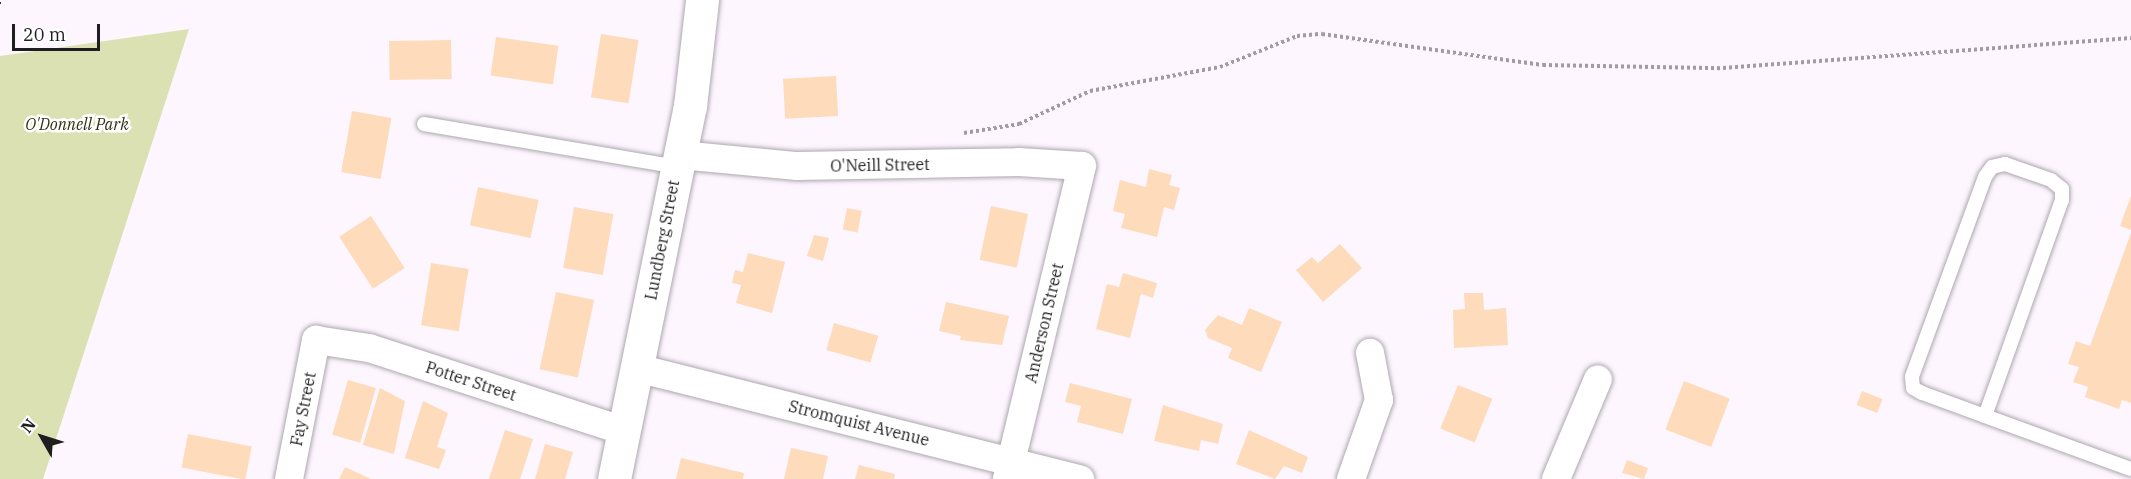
<!DOCTYPE html>
<html>
<head>
<meta charset="utf-8">
<style>
  body { margin:0 }
  #map { position:relative; width:2131px; height:479px; overflow:hidden; background:#fdf6fe; font-family:"IBM Plex Serif",serif }
  div>[style] { position:absolute }
  .green>* { inset:0; background:#dbe1b2 }
  .building>* { inset:0; background:#fedbbb; transform-origin:0 0 }
  .path>* { height:4px; margin-top:-2px; transform-origin:0; background:repeating-linear-gradient(90deg,#a19ca2 0 3px,transparent 0 6px) }
  .roads { filter:drop-shadow(0 0 2px #aea7af) drop-shadow(0 0 2px #aea7af) }
  .service>* { height:14px; margin:-7px; padding:0 7px; transform-origin:7px; border-radius:7px; background:#fff }
  .minor>* { height:28px; margin:-14px; padding:0 14px; transform-origin:14px; border-radius:14px; background:#fff }
  .tertiary>* { height:33px; margin:-16.5px; padding:0 16.5px; transform-origin:16.5px; border-radius:16.5px; background:#fff }
  .rail>* { height:7px; margin-top:-3.5px; transform-origin:0; background:repeating-linear-gradient(90deg,#fff 0 14px,#3b383b 0 28px); box-sizing:border-box; border-block:2px solid #3b383b }
  span { translate:-50% -50%; white-space:nowrap; text-align:center; line-height:1.15; -webkit-text-stroke:5px #fff; paint-order:stroke }
  .park-label { font-size:16px; color:#313313; font-style:italic }
  .street-label { font-size:16px; color:#201d20 }
  .north { position:absolute; left:12px; top:407px; width:60px; height:60px; -webkit-text-stroke:4px #fff; paint-order:stroke; rotate:309deg; font-size:16px; font-weight:700; line-height:24px; text-align:center; color:#201d20 }
  .north::after { content:''; display:block; margin:auto; width:21px; height:27px; background:#201d20; clip-path:polygon(50% 0,100% 100%,50% 72%,0 100%) }
  .scale { position:absolute; left:12px; top:24px; width:88px; height:27px; box-sizing:border-box; border:3px solid #201d20; border-top:0; padding-left:8px; font-size:18px; line-height:21px; white-space:nowrap; color:#201d20; -webkit-text-stroke:4px #fff; paint-order:stroke }
</style>
</head>
<body>
<div id="map">
  <div class="green">
    <i style="clip-path:polygon(189px 29px,43px 479px,0 479px,0 56px)"></i>
  </div>
  <div class="building">
    <i style="left:601px;top:34px;width:38px;height:64px;rotate:9deg"></i>
    <i style="left:496px;top:37px;width:63px;height:39px;rotate:8deg"></i>
    <i style="left:451px;top:40px;width:39px;height:62px;rotate:89deg"></i>
    <i style="left:836px;top:76px;width:40px;height:53px;rotate:87deg"></i>
    <i style="left:352px;top:111px;width:40px;height:62px;rotate:10deg"></i>
    <i style="clip-path:polygon(1149px 169px,1172px 175px,1169px 185px,1180px 188px,1174px 210px,1164px 207px,1157px 237px,1121px 228px,1125px 214px,1113px 211px,1120px 180px,1146px 187px)"></i>
    <i style="left:478px;top:187px;width:62px;height:39px;rotate:12deg"></i>
    <i style="clip-path:polygon(2131px 196px,2131px 230px,2120px 226px)"></i>
    <i style="left:991px;top:206px;width:38px;height:55px;rotate:12deg"></i>
    <i style="left:574px;top:207px;width:40px;height:62px;rotate:10deg"></i>
    <i style="left:847px;top:208px;width:15px;height:22px;rotate:11deg"></i>
    <i style="left:371px;top:216px;width:62px;height:38px;rotate:57deg"></i>
    <i style="clip-path:polygon(2131px 233px,2131px 403px,2122px 400px,2119px 409px,2085px 397px,2088px 387px,2073px 382px,2079px 367px,2068px 364px,2076px 341px,2090px 346px)"></i>
    <i style="clip-path:polygon(814px 235px,829px 238px,823px 261px,807px 256px)"></i>
    <i style="clip-path:polygon(1340px 244px,1362px 268px,1323px 302px,1296px 270px,1312px 257px,1318px 263px)"></i>
    <i style="clip-path:polygon(748px 253px,785px 262px,772px 313px,736px 303px,741px 285px,732px 283px,735px 270px,743px 272px)"></i>
    <i style="left:431px;top:263px;width:38px;height:63px;rotate:9deg"></i>
    <i style="clip-path:polygon(1123px 273px,1157px 283px,1153px 298px,1141px 294px,1130px 338px,1096px 329px,1107px 284px,1119px 287px)"></i>
    <i style="left:556px;top:292px;width:39px;height:79px;rotate:12deg"></i>
    <i style="clip-path:polygon(1464px 293px,1483px 293px,1484px 310px,1506px 308px,1508px 345px,1454px 348px,1453px 310px,1465px 309px)"></i>
    <i style="clip-path:polygon(946px 302px,1009px 316px,1002px 345px,960px 340px,961px 336px,939px 331px)"></i>
    <i style="clip-path:polygon(1249px 308px,1282px 322px,1261px 372px,1228px 358px,1232px 348px,1208px 338px,1205px 330px,1218px 315px,1242px 325px)"></i>
    <i style="left:834px;top:323px;width:46px;height:28px;rotate:16deg"></i>
    <i style="left:348px;top:380px;width:29px;height:57px;rotate:16deg"></i>
    <i style="left:1684px;top:381px;width:49px;height:52px;rotate:21deg"></i>
    <i style="clip-path:polygon(1070px 383px,1132px 399px,1123px 434px,1077px 422px,1081px 406px,1065px 402px)"></i>
    <i style="left:1458px;top:385px;width:37px;height:47px;rotate:22deg"></i>
    <i style="clip-path:polygon(380px 388px,405px 401px,394px 454px,363px 445px)"></i>
    <i style="left:1862px;top:391px;width:22px;height:15px;rotate:21deg"></i>
    <i style="clip-path:polygon(423px 401px,448px 413px,437px 447px,446px 450px,439px 469px,405px 458px)"></i>
    <i style="clip-path:polygon(1163px 405px,1223px 424px,1218px 444px,1201px 440px,1199px 451px,1154px 441px)"></i>
    <i style="clip-path:polygon(505px 430px,533px 439px,520px 479px,489px 479px)"></i>
    <i style="clip-path:polygon(1249px 430px,1308px 457px,1302px 473px,1284px 466px,1275px 479px,1236px 464px)"></i>
    <i style="left:188px;top:434px;width:65px;height:34px;rotate:11deg"></i>
    <i style="clip-path:polygon(545px 444px,573px 452px,565px 479px,535px 479px)"></i>
    <i style="clip-path:polygon(791px 448px,828px 456px,823px 479px,784px 479px)"></i>
    <i style="clip-path:polygon(681px 458px,744px 473px,743px 479px,676px 479px)"></i>
    <i style="clip-path:polygon(1627px 460px,1648px 468px,1644px 479px,1622px 473px)"></i>
    <i style="clip-path:polygon(859px 465px,895px 474px,894px 479px,855px 479px)"></i>
    <i style="clip-path:polygon(345px 467px,371px 479px,339px 479px)"></i>
  </div>
  <div class="path">
    <i style="left:964px;top:133px;width:56px;rotate:-9.3deg"></i>
    <i style="left:1019px;top:124px;width:78px;rotate:-24.9deg"></i>
    <i style="left:1090px;top:91px;width:132px;rotate:-10.5deg"></i>
    <i style="left:1220px;top:67px;width:83px;rotate:-21.9deg"></i>
    <i style="left:1297px;top:36px;width:25px;rotate:-5deg"></i>
    <i style="left:1322px;top:34px;width:223px;rotate:8deg"></i>
    <i style="left:1543px;top:65px;width:180px;rotate:1deg"></i>
    <i style="left:1723px;top:68px;width:409px;rotate:-4.2deg"></i>
  </div>
  <div class="roads">
    <div class="service">
      <i style="left:424px;top:124px;width:257px;rotate:9.6deg"></i>
      <i style="left:1985px;top:416px;width:229px;rotate:-70.4deg"></i>
      <i style="left:2062px;top:200px;width:11px;rotate:-90deg"></i>
      <i style="left:2062px;top:189px;width:14px;rotate:-141deg"></i>
      <i style="left:2051px;top:180px;width:49px;rotate:-160.8deg"></i>
      <i style="left:2005px;top:164px;width:13px;rotate:167deg"></i>
      <i style="left:1992px;top:167px;width:12px;rotate:125deg"></i>
      <i style="left:1985px;top:177px;width:213px;rotate:110.1deg"></i>
      <i style="left:1912px;top:377px;width:11px;rotate:85deg"></i>
      <i style="left:1913px;top:388px;width:10px;rotate:29deg"></i>
      <i style="left:1922px;top:393px;width:67px;rotate:20.1deg"></i>
      <i style="left:1985px;top:416px;width:155px;rotate:20deg"></i>
    </div>
    <div class="minor">
      <i style="left:680px;top:155px;width:118px;rotate:5.4deg"></i>
      <i style="left:797px;top:166px;width:222px;rotate:-1deg"></i>
      <i style="left:1019px;top:162px;width:63px;rotate:3.6deg"></i>
      <i style="left:1082px;top:166px;width:322px;rotate:103.5deg"></i>
      <i style="left:637px;top:368px;width:457px;rotate:14.1deg"></i>
      <i style="left:289px;top:479px;width:142px;rotate:-79deg"></i>
      <i style="left:316px;top:340px;width:54px;rotate:8.6deg"></i>
      <i style="left:369px;top:348px;width:268px;rotate:18deg"></i>
      <i style="left:1351px;top:479px;width:84px;rotate:-70.5deg"></i>
      <i style="left:1379px;top:400px;width:48px;rotate:-100.8deg"></i>
      <i style="left:1556px;top:479px;width:108px;rotate:-67.2deg"></i>
    </div>
    <div class="tertiary">
      <i style="left:614px;top:479px;width:381px;rotate:-78.5deg"></i>
      <i style="left:690px;top:106px;width:107px;rotate:-83.5deg"></i>
    </div>
  </div>
  <div class="rail">
    <i style="left:0;top:0;width:1px"></i>
  </div>
  <div class="park-label">
    <span style="left:77px;top:124px">O'Donnell Park</span>
  </div>
  <div class="street-label">
    <span style="left:880px;top:165px;rotate:-1deg">O'Neill Street</span>
    <span style="left:662px;top:240px;rotate:-79deg">Lundberg Street</span>
    <span style="left:1044px;top:323px;rotate:-77deg">Anderson Street</span>
    <span style="left:471px;top:381px;rotate:18deg">Potter Street</span>
    <span style="left:303px;top:409px;rotate:-79deg">Fay Street</span>
    <span style="left:859px;top:423px;rotate:14deg">Stromquist Avenue</span>
  </div>
  <div class="north">N</div>
  <div class="scale">20 m</div>
</div>
</body>
</html>
